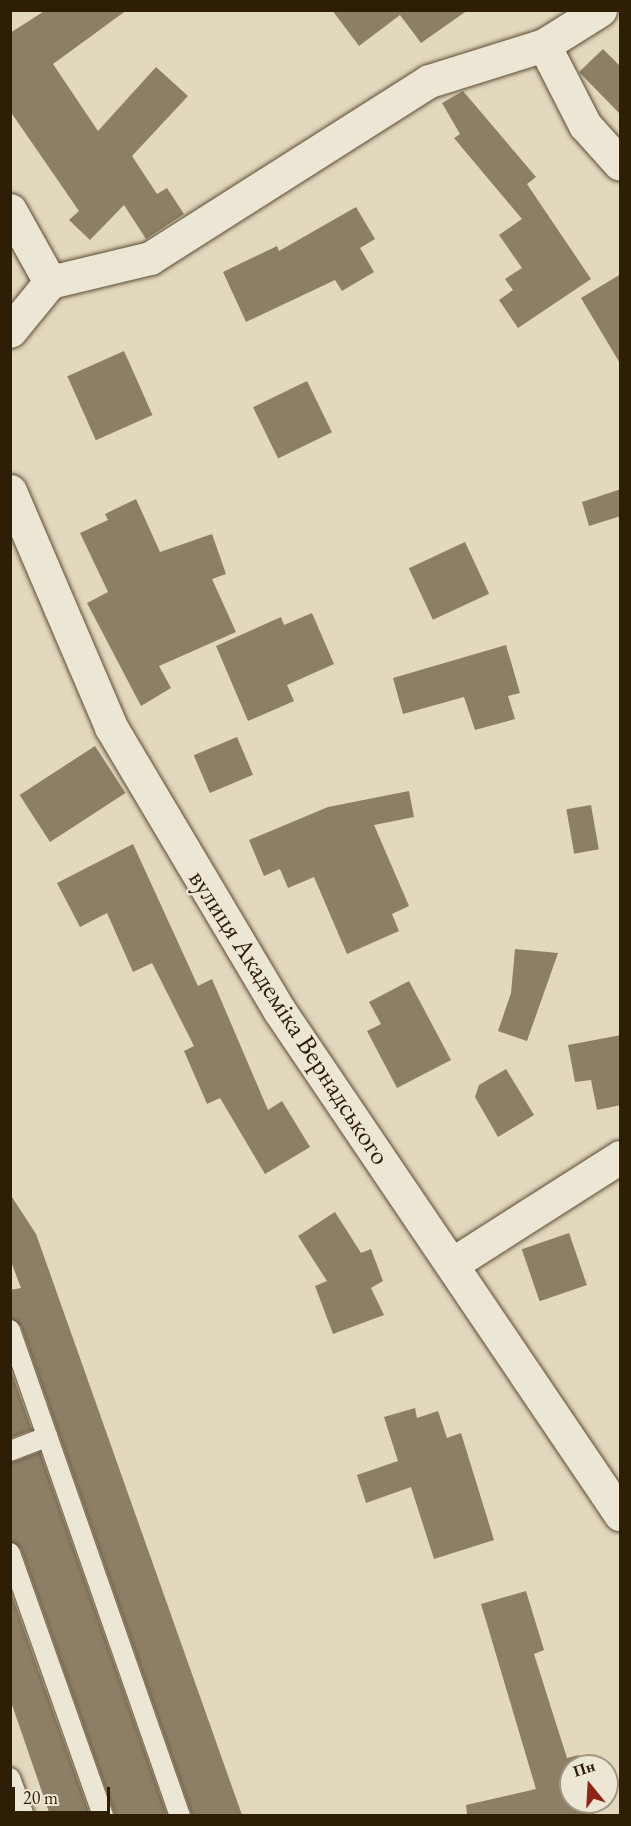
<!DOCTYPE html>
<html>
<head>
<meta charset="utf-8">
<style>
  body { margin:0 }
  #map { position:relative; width:631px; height:1826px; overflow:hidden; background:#e1d8bd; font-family:"EB Garamond",serif }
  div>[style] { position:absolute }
  .building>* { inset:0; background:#8c7f65; transform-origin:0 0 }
  .roads { filter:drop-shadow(0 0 2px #5c4c34) drop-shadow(0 0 2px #5c4c34) }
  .lane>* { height:20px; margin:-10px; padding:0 10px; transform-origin:10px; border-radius:10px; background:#ece6d4 }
  .street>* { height:33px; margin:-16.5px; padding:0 16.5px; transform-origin:16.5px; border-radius:16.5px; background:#ece6d4 }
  span { translate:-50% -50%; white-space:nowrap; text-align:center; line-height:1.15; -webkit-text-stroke:4.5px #ece6d4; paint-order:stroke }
  .street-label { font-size:27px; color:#2f1e06 }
  .frame { position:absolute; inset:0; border:12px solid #2f1e06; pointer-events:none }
  .north { position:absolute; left:559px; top:1754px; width:60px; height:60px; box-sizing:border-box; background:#ece6d4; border:2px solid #a09682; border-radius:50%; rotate:342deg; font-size:16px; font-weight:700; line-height:24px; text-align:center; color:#2f1e06 }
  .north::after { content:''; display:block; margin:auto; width:21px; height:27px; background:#8f2418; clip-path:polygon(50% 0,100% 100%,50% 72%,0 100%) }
  .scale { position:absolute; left:12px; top:1787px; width:98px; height:27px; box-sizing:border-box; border:3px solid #2f1e06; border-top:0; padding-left:8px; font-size:18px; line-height:21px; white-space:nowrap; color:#2f1e06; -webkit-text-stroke:4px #ece6d4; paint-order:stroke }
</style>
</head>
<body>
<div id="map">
  <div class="building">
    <i style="clip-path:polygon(46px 10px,127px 10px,53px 64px,98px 131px,156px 67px,188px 96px,132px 156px,157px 194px,167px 188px,184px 214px,146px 239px,124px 205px,90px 240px,69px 220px,79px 211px,10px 111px,10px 33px)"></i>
    <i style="clip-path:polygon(332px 10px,468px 10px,421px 43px,400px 15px,359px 46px)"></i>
    <i style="clip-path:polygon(603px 49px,621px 67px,621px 115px,579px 72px)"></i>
    <i style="clip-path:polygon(463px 91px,536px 177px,527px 184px,591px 279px,518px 328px,499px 300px,513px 290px,505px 279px,522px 268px,499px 235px,522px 219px,454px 138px,460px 134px,442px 103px)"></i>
    <i style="clip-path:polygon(356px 207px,375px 239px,360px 248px,374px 272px,342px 291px,335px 280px,246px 322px,223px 272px,277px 246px,279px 251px)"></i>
    <i style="clip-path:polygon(621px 274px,621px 365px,581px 298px)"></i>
    <i style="left:124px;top:351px;width:70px;height:62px;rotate:66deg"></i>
    <i style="left:307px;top:381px;width:57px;height:60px;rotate:64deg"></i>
    <i style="clip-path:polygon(621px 489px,621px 516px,589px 526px,582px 502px)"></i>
    <i style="clip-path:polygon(136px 499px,160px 552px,212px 534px,226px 574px,212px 579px,236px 632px,159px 666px,171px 688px,141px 706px,87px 603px,108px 592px,80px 533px,108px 520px,105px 514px)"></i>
    <i style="left:465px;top:542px;width:57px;height:62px;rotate:65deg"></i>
    <i style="clip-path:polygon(312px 613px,334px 664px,287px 685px,294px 701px,248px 721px,216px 646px,281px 617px,284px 625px)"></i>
    <i style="clip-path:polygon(506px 645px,520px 693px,508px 696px,515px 719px,475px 730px,464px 697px,403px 714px,393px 678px)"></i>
    <i style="left:237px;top:737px;width:41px;height:47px;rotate:67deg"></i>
    <i style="left:95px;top:746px;width:56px;height:90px;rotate:57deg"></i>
    <i style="clip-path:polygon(409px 791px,414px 817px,374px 825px,409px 906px,392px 914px,399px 931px,347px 954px,314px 877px,288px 888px,280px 869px,264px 876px,249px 840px,328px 807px)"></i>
    <i style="left:591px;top:805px;width:45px;height:25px;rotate:80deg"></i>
    <i style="clip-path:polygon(133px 844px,198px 986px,212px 979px,268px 1110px,282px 1101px,310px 1147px,265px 1174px,220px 1098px,207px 1104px,184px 1051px,194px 1046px,152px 963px,133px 972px,107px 913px,80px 927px,57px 883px)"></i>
    <i style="clip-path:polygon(515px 949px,558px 953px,527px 1041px,498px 1031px,511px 993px)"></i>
    <i style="clip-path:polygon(409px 981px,451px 1060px,397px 1088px,367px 1031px,381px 1024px,369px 1002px)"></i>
    <i style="clip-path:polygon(621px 1035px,621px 1105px,597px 1110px,591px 1080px,575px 1082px,568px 1045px)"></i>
    <i style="clip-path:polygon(506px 1069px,534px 1115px,498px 1137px,475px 1097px,479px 1085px)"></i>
    <i style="clip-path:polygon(10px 1194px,36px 1234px,242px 1815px,192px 1815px,21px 1326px,10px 1318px,10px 1290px,21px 1288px,10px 1259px)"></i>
    <i style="clip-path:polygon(335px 1212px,361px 1253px,371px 1249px,383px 1281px,371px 1288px,384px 1315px,333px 1334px,315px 1286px,327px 1281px,298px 1236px)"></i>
    <i style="left:569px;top:1233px;width:55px;height:50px;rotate:71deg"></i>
    <i style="clip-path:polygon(10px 1368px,32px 1430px,10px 1438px)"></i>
    <i style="clip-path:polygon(415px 1408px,417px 1418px,438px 1411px,447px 1438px,461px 1433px,494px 1540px,434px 1559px,411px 1487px,366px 1503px,357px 1475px,398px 1461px,384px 1417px)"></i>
    <i style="clip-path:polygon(40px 1452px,167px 1815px,115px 1815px,21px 1549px,10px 1541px,10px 1463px)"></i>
    <i style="clip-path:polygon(10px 1590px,90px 1815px,50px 1815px,10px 1699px)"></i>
    <i style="clip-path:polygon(526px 1591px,544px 1650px,534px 1654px,567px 1758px,579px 1755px,582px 1766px,571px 1766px,571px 1802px,590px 1802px,594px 1815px,467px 1815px,466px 1805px,536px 1789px,481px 1604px)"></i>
  </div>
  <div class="roads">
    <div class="lane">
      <i style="left:10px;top:1330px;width:515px;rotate:70.72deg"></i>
      <i style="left:10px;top:1451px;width:40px;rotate:-21deg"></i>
      <i style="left:10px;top:1553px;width:279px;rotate:70.5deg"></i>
      <i style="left:10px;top:1778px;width:40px;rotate:69.8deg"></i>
    </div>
    <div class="street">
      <i style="left:600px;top:10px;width:66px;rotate:148deg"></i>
      <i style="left:544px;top:45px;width:90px;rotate:62.9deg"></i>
      <i style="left:585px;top:125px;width:52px;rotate:48.1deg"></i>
      <i style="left:10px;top:210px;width:82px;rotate:60.9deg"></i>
      <i style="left:50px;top:282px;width:63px;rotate:129.2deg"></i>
      <i style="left:50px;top:282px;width:103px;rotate:-13.5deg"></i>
      <i style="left:150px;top:258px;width:330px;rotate:-32.4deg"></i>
      <i style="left:429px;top:81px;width:121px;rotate:-17.4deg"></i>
      <i style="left:10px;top:491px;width:257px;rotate:66.8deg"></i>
      <i style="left:111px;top:727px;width:329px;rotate:59.3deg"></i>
      <i style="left:279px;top:1010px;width:609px;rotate:55.92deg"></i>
      <i style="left:452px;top:1264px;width:199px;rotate:-32.5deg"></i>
    </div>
  </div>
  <div class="street-label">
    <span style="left:290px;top:1017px;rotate:57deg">вулиця Академіка Вернадського</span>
  </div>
  <div class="frame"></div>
  <div class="north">Пн</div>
  <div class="scale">20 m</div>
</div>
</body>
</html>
